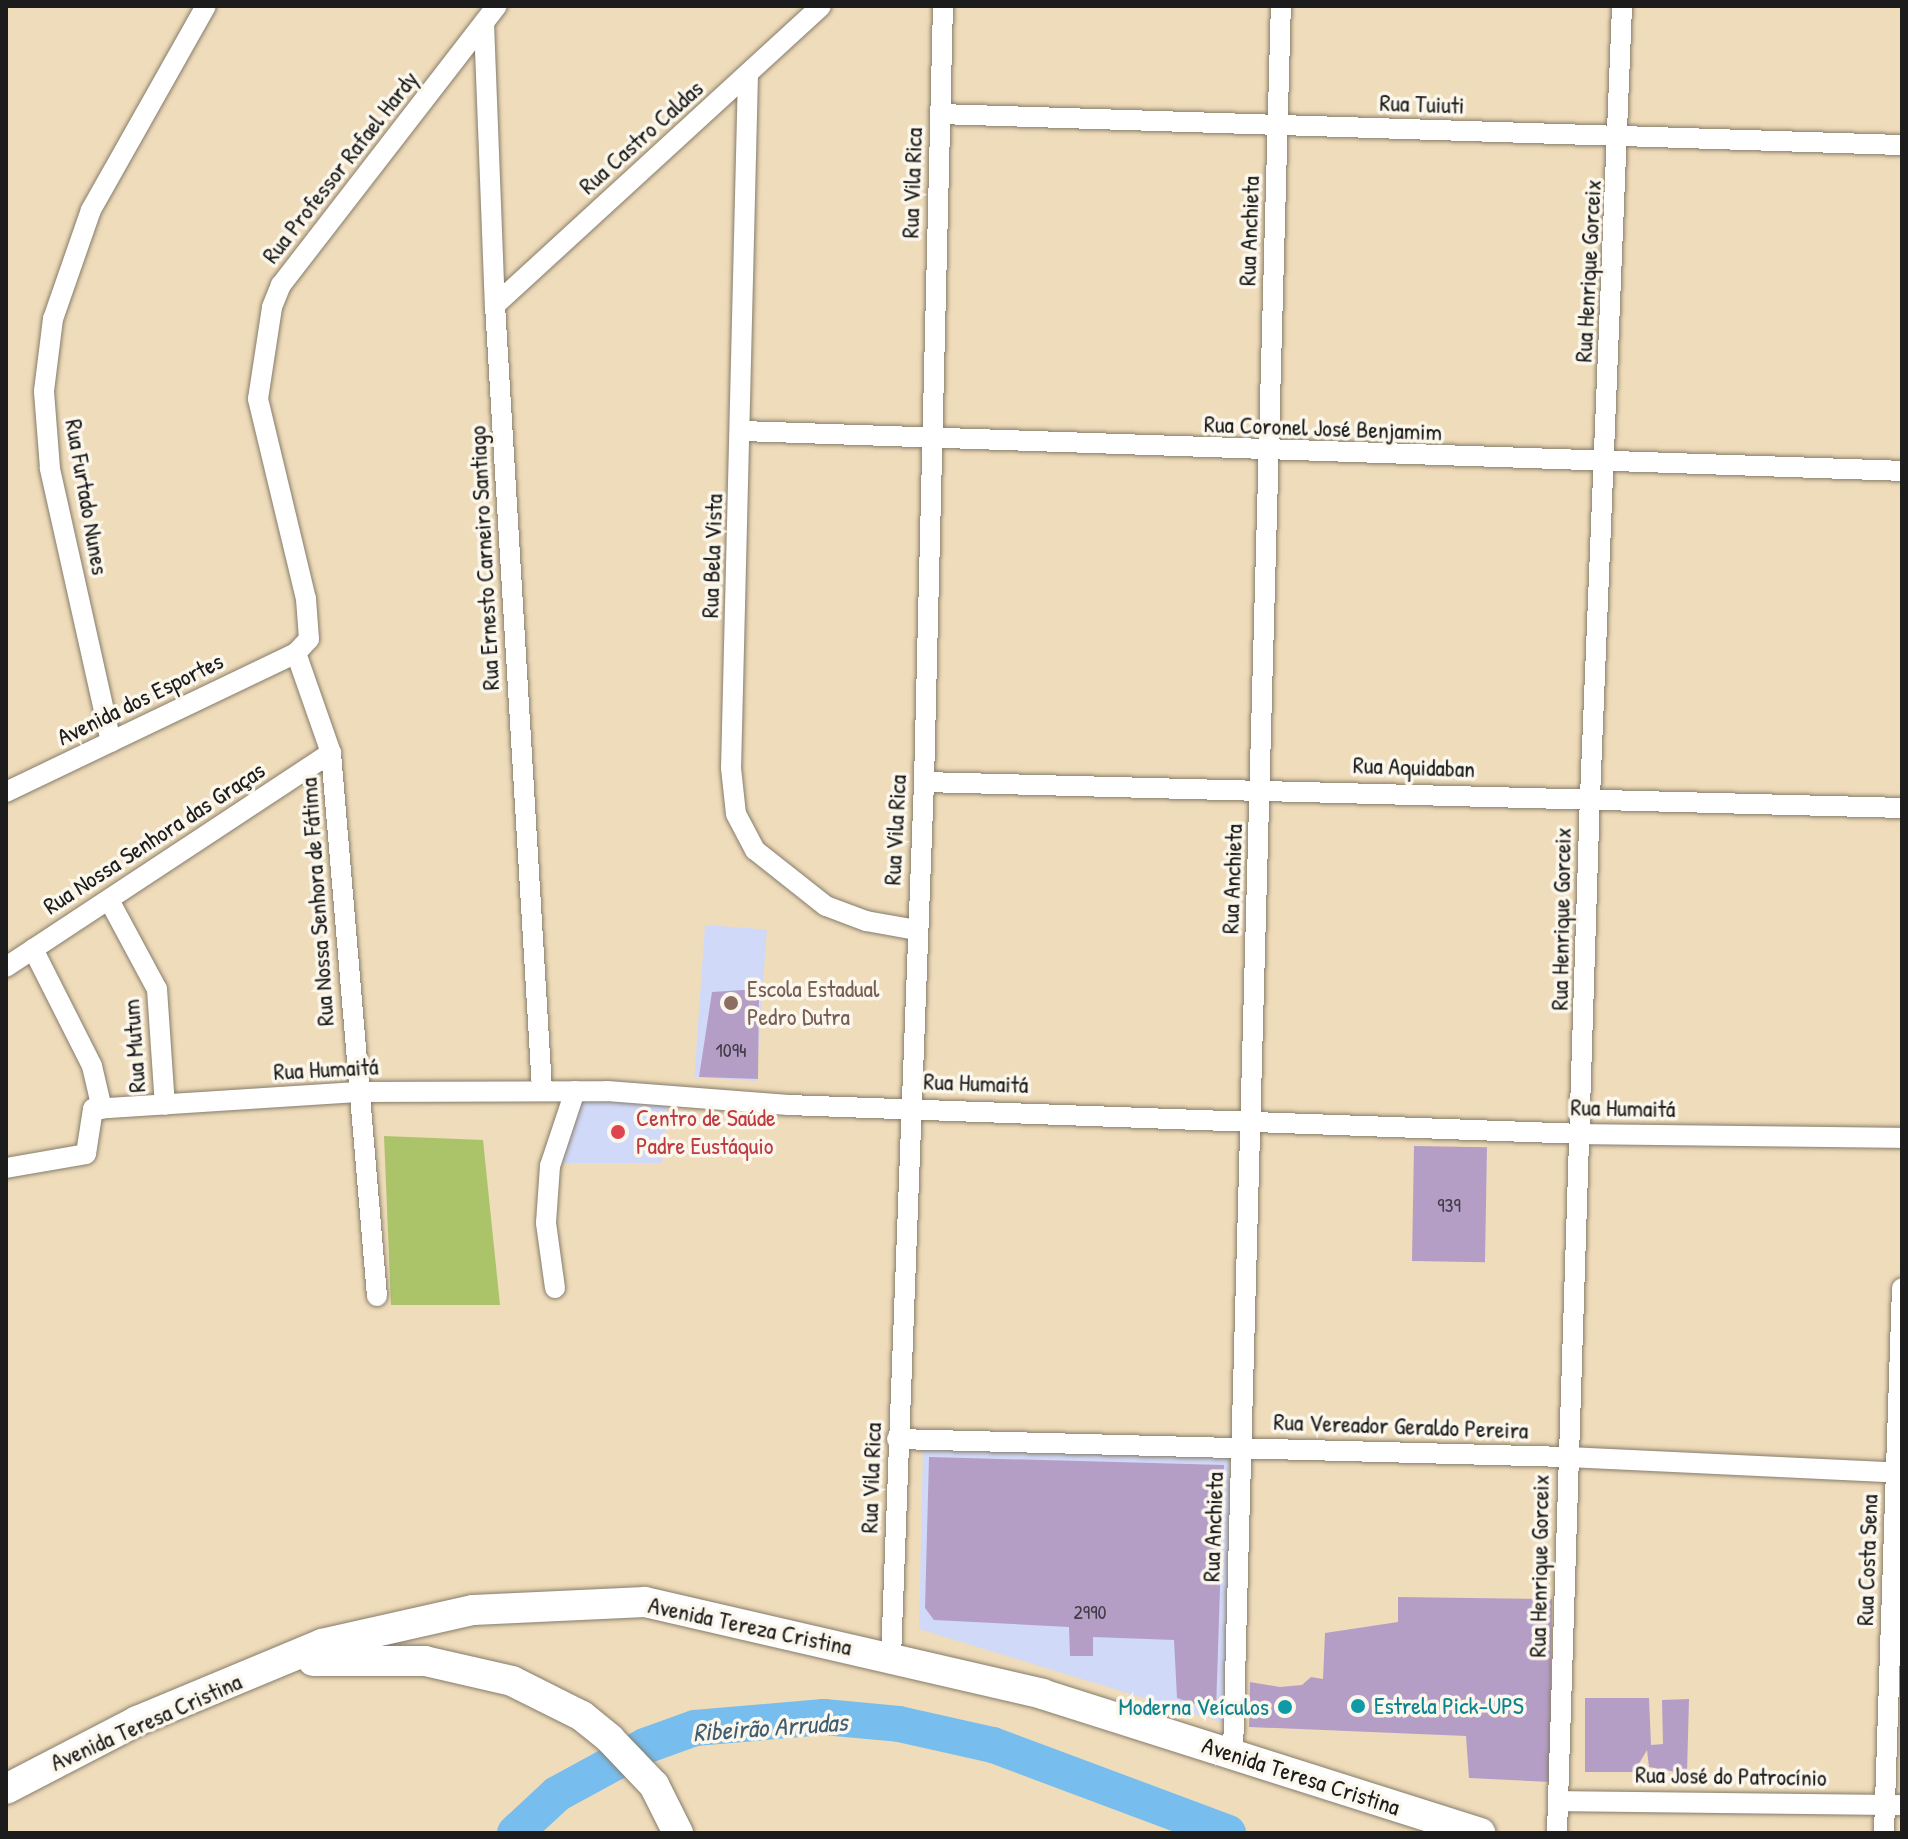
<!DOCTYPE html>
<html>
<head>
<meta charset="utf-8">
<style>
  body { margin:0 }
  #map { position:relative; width:1908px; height:1839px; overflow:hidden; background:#efdcba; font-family:"Patrick Hand",sans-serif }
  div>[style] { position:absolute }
  .built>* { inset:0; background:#d1d9f9; transform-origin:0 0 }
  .green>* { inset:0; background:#abc46a }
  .river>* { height:36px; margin:-18px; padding:0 18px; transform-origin:18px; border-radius:18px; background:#77bdee }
  .building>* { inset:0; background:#b59ec6; transform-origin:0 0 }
  .roads { filter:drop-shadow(0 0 2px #867c6b) drop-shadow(0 0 2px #867c6b) }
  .minor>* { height:20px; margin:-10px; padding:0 10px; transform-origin:10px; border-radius:10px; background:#fff }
  .highway>* { height:30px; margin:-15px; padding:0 15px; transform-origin:15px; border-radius:15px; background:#fff }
  .dots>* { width:22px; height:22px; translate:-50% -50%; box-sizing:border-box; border:4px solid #fbf7ec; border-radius:50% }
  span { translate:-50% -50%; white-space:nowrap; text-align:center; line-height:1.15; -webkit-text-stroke:7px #fbf7ec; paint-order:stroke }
  .number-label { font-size:20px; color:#423c46 }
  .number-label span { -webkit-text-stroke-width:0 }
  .street-label { font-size:24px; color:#1c1c1c }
  .education-label { font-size:24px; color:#785e54 }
  .left { translate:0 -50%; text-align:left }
  .health-label { font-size:24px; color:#be3a42 }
  .culture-label { font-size:24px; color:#0d838f }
  .right { translate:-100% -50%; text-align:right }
  .water-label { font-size:26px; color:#405c70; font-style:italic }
  .frame { position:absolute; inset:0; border:8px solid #1c1c1c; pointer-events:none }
</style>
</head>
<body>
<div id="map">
  <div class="built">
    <i style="left:705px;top:925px;width:62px;height:152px;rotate:4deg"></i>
    <i style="clip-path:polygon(581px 1098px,668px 1102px,662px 1163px,561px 1163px)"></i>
    <i style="clip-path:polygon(923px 1445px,1229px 1454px,1234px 1726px,919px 1629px)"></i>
  </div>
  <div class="green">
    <i style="clip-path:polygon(384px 1136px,483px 1140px,500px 1305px,391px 1305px)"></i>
  </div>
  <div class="river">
    <i style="left:515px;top:1833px;width:57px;rotate:-42.9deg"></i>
    <i style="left:557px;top:1794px;width:100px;rotate:-28.6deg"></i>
    <i style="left:645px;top:1746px;width:53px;rotate:-19.8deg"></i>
    <i style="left:695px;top:1728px;width:129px;rotate:-4.9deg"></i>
    <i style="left:824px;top:1717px;width:75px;rotate:5.3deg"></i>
    <i style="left:899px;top:1724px;width:96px;rotate:12.6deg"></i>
    <i style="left:993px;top:1745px;width:251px;rotate:20.5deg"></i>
  </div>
  <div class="building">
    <i style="clip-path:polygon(759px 989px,758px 1079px,699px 1077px,712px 992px)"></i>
    <i style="left:1414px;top:1146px;width:73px;height:115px;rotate:1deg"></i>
    <i style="clip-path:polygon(929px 1457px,1224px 1465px,1216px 1711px,1177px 1698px,1174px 1640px,1093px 1637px,1093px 1656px,1070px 1656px,1069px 1627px,934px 1620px,925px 1608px)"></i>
    <i style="clip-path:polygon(1398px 1597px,1552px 1599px,1550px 1782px,1469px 1778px,1466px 1736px,1249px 1727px,1250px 1682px,1280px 1687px,1302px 1685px,1311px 1677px,1323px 1679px,1325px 1633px,1398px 1622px)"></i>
    <i style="clip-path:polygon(1585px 1698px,1649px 1698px,1651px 1745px,1663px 1744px,1662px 1700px,1689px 1699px,1687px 1774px,1649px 1767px,1647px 1750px,1634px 1772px,1585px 1772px)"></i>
  </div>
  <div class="roads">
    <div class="minor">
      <i style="left:484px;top:23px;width:282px;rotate:87.8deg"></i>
      <i style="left:495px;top:305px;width:786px;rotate:86.57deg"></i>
      <i style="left:748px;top:74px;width:694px;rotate:91.4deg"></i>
      <i style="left:731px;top:768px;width:46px;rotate:83.8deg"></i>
      <i style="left:736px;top:814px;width:41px;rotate:62.2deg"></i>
      <i style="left:755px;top:850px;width:90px;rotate:38.3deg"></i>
      <i style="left:826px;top:906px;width:43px;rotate:20.6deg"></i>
      <i style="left:866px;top:921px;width:52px;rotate:10deg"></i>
      <i style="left:940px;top:114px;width:962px;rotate:1.85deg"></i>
      <i style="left:495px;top:305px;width:442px;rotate:-42.5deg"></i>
      <i style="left:742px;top:431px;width:1161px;rotate:1.97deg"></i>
      <i style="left:296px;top:653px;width:106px;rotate:70.7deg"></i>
      <i style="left:331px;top:753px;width:545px;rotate:85.16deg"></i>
      <i style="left:111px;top:742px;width:281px;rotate:-102.6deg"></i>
      <i style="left:50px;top:468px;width:77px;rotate:-94.5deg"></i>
      <i style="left:44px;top:391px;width:73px;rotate:-82.9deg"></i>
      <i style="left:53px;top:319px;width:115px;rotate:-70.8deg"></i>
      <i style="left:91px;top:210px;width:234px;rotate:-60.6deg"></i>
      <i style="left:924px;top:782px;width:978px;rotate:1.52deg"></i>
      <i style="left:6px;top:792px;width:322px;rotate:-25.6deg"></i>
      <i style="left:296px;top:653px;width:19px;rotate:-47deg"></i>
      <i style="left:309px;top:639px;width:40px;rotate:-94.3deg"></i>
      <i style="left:306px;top:599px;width:206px;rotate:-103.5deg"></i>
      <i style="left:258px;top:399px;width:93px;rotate:-81.3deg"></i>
      <i style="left:272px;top:307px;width:24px;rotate:-68deg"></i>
      <i style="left:281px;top:285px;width:353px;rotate:-52.3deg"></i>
      <i style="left:109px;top:900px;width:101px;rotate:61.7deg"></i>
      <i style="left:157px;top:989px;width:116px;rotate:86.1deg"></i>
      <i style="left:33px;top:949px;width:131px;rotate:63.2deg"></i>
      <i style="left:92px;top:1066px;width:44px;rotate:76.9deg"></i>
      <i style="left:6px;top:967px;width:389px;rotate:-33.4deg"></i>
      <i style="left:6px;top:1168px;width:81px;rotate:-9.9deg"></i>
      <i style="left:86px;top:1154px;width:46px;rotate:-81.2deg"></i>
      <i style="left:93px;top:1109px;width:265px;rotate:-3.7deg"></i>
      <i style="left:357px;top:1092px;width:250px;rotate:-0.2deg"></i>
      <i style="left:607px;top:1091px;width:182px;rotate:4.4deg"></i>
      <i style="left:788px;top:1105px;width:795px;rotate:2.09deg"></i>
      <i style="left:1582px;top:1134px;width:320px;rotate:0.7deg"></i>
      <i style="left:555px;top:1288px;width:66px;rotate:-97.9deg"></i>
      <i style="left:546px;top:1223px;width:57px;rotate:-86deg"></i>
      <i style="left:550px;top:1166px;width:79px;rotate:-71.6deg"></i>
      <i style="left:897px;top:1439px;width:670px;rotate:1.54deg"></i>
      <i style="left:1567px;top:1457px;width:335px;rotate:2.7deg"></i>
      <i style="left:891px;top:1657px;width:876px;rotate:-87.84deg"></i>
      <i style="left:924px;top:782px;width:776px;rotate:-88.6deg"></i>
      <i style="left:1233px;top:1753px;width:1748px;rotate:-88.43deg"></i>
      <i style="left:1560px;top:1801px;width:342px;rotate:0.7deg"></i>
      <i style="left:1557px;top:1833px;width:1037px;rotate:-88.18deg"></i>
      <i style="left:1590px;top:797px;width:792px;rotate:-87.68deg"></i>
      <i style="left:1884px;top:1833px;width:545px;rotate:-88.11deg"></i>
    </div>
    <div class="highway">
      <i style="left:313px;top:1661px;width:112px"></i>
      <i style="left:425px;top:1661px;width:89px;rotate:12.9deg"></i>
      <i style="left:512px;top:1681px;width:78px;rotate:26.6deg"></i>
      <i style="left:582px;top:1716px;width:36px;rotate:39deg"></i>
      <i style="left:610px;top:1739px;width:64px;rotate:46.3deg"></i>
      <i style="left:654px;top:1785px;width:54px;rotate:63.4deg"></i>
      <i style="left:6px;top:1789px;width:148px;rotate:-27.4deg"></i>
      <i style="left:137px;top:1721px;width:200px;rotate:-22.6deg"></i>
      <i style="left:322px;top:1644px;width:155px;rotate:-12.7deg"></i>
      <i style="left:473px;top:1610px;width:172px;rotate:-2.7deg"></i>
      <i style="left:645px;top:1602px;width:408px;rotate:13deg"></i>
      <i style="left:1042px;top:1694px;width:460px;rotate:17.6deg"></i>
    </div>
  </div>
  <div class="dots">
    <i style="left:731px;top:1003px;background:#8d6e63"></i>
    <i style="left:618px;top:1132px;background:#e0444e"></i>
    <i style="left:1358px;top:1706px;background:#0f9aa8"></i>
    <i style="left:1285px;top:1707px;background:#0f9aa8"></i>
  </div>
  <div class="number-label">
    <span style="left:731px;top:1049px">1094</span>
    <span style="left:1449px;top:1204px">939</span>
    <span style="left:1090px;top:1611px">2990</span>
  </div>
  <div class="street-label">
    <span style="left:1422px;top:104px;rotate:2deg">Rua Tuiuti</span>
    <span style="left:641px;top:137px;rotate:-42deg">Rua Castro Caldas</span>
    <span style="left:340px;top:167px;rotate:-52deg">Rua Professor Rafael Hardy</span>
    <span style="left:912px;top:183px;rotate:-88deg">Rua Vila Rica</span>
    <span style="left:1249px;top:231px;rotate:-88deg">Rua Anchieta</span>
    <span style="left:1588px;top:271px;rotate:-87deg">Rua Henrique Gorceix</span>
    <span style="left:1323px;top:428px;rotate:2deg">Rua Coronel José Benjamim</span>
    <span style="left:87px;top:497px;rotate:80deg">Rua Furtado Nunes</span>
    <span style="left:712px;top:556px;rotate:-88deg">Rua Bela Vista</span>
    <span style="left:484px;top:558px;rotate:-93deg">Rua Ernesto Carneiro Santiago</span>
    <span style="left:140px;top:699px;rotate:-26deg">Avenida dos Esportes</span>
    <span style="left:1414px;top:767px;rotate:2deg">Rua Aquidaban</span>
    <span style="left:895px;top:830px;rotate:-87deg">Rua Vila Rica</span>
    <span style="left:154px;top:838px;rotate:-33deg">Rua Nossa Senhora das Graças</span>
    <span style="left:1232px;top:879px;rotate:-88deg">Rua Anchieta</span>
    <span style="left:317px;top:902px;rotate:-94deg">Rua Nossa Senhora de Fátima</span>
    <span style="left:1561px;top:919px;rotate:-89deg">Rua Henrique Gorceix</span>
    <span style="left:134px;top:1046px;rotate:-94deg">Rua Mutum</span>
    <span style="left:326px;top:1069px;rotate:-3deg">Rua Humaitá</span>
    <span style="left:976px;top:1083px;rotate:2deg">Rua Humaitá</span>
    <span style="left:1623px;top:1108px;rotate:1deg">Rua Humaitá</span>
    <span style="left:1401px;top:1426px;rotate:2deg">Rua Vereador Geraldo Pereira</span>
    <span style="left:871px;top:1478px;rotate:-88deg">Rua Vila Rica</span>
    <span style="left:1213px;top:1527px;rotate:-88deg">Rua Anchieta</span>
    <span style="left:1867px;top:1560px;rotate:-88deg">Rua Costa Sena</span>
    <span style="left:1539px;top:1566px;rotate:-89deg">Rua Henrique Gorceix</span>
    <span style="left:750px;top:1626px;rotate:12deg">Avenida Tereza Cristina</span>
    <span style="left:146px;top:1722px;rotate:-24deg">Avenida Teresa Cristina</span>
    <span style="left:1301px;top:1776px;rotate:18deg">Avenida Teresa Cristina</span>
    <span style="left:1731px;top:1776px;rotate:1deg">Rua José do Patrocínio</span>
  </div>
  <div class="education-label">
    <span class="left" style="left:747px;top:1003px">Escola Estadual<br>Pedro Dutra</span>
  </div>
  <div class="health-label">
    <span class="left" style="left:636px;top:1132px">Centro de Saúde<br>Padre Eustáquio</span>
  </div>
  <div class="culture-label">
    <span class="left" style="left:1374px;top:1706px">Estrela Pick-UPS</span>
    <span class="right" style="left:1269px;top:1707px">Moderna Veículos</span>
  </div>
  <div class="water-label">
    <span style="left:770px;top:1727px;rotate:-4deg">Ribeirão Arrudas</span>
  </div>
  <div class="frame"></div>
</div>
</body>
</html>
